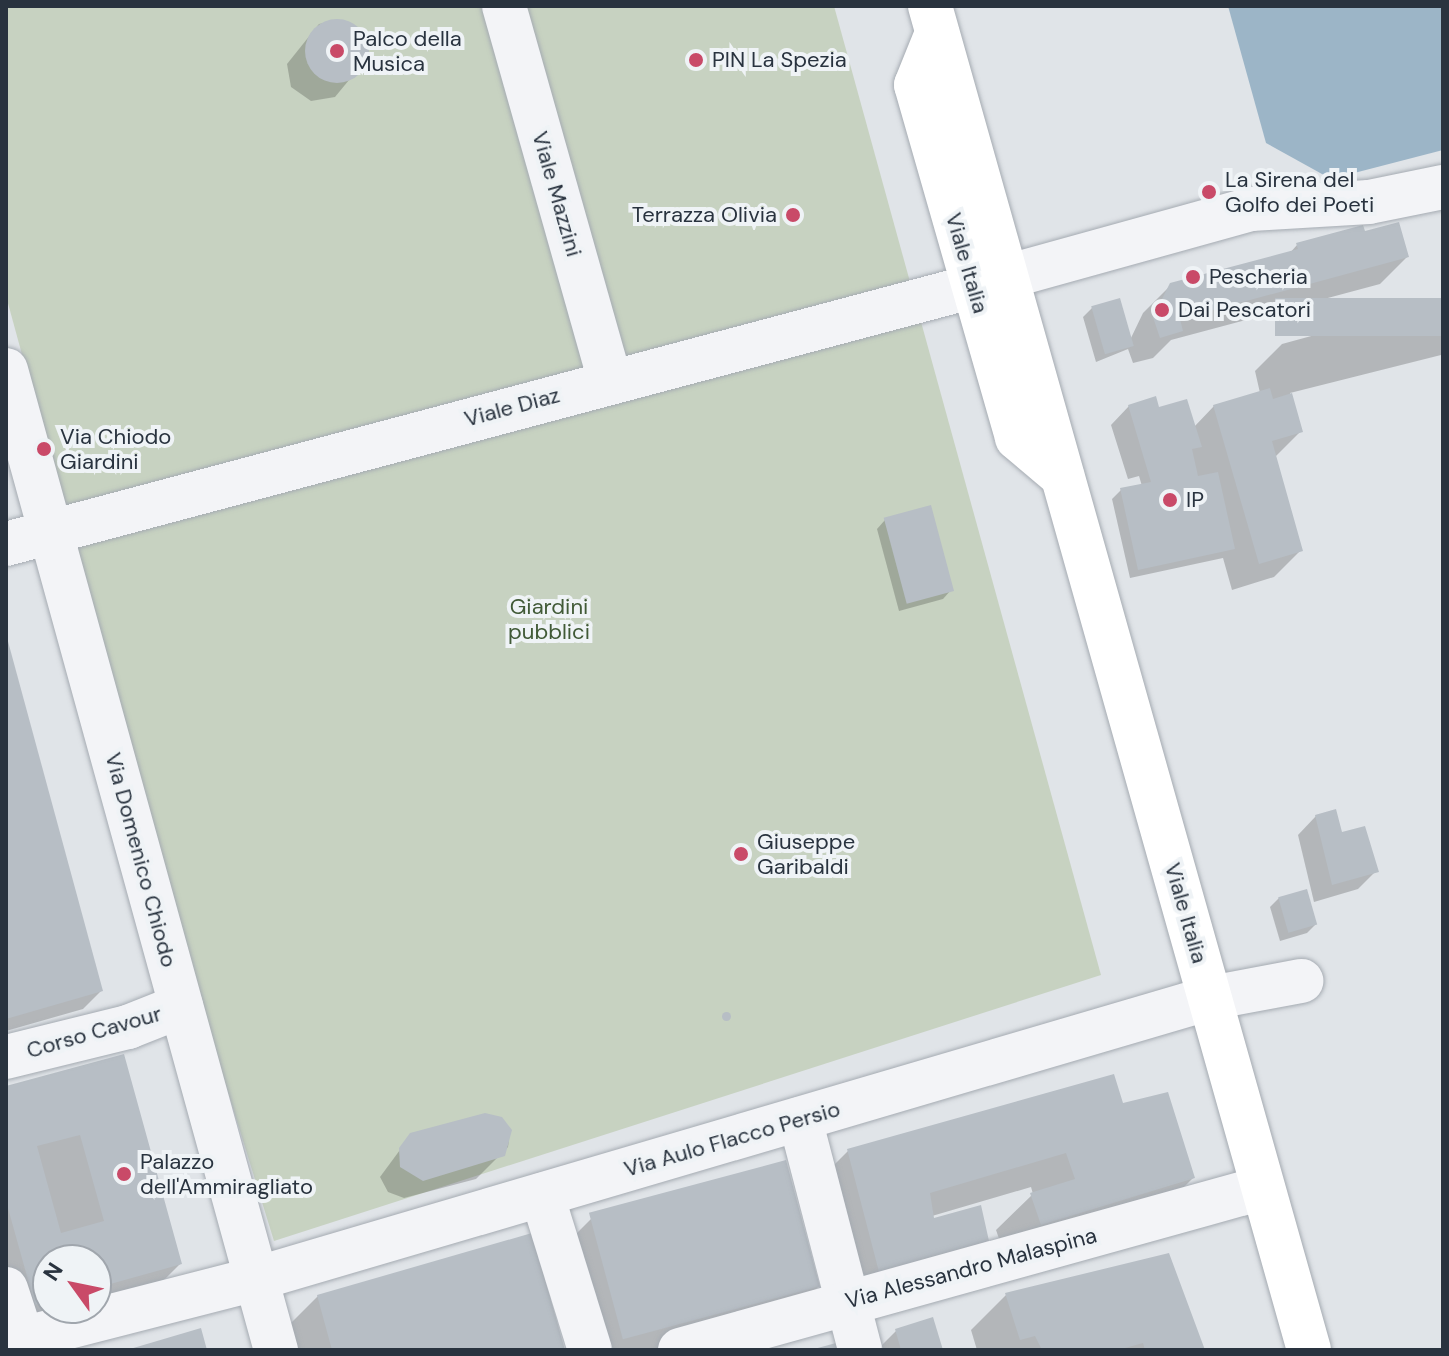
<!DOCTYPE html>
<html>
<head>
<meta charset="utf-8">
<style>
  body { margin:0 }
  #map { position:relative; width:1449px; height:1356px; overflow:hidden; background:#e0e4e8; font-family:"DM Sans",sans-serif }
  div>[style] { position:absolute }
  .green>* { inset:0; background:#c7d2c1 }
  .water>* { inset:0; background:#9cb5c7 }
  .shadow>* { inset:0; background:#0003 }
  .building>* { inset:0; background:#b7bec5; transform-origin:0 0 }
  .round { border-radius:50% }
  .roads { filter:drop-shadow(0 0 2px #a5abb2) drop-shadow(0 0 2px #a5abb2) }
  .street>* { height:44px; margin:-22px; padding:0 22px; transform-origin:22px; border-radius:22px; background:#f3f4f7 }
  .primary>* { height:44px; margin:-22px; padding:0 22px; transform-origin:22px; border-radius:22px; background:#fff }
  .dots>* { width:22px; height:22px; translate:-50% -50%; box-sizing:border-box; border:4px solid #eff3f6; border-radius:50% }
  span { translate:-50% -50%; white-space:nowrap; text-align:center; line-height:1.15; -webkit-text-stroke:8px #eff3f6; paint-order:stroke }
  .poi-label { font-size:22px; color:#29333f }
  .left { translate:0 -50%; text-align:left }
  .right { translate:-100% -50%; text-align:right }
  .street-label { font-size:22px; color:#29333f }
  .park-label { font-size:22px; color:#415a37 }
  .frame { position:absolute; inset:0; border:8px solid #29333f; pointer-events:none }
  .north { position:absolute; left:32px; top:1244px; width:80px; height:80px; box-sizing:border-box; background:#eff3f6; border:2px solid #a0a6ad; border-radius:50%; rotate:303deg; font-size:22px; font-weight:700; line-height:32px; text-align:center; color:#29333f }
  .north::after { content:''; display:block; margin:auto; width:28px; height:36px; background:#c94a68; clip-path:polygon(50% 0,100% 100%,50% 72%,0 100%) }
</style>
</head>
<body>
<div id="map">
  <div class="green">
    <i style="clip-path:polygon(6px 6px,834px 6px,1101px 975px,274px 1241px,192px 976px,6px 296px)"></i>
  </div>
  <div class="water">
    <i style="clip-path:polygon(1228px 6px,1443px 6px,1443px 150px,1331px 179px,1266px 143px)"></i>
  </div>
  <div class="shadow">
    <i style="clip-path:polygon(343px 20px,363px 33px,368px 57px,335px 97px,311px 101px,291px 87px,287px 64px,319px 24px)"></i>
    <i style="clip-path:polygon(1364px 233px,1407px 257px,1380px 284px,1171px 340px,1153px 358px,1133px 363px,1128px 349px,1096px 362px,1083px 317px,1092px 308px,1130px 340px,1143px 313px,1171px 285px,1289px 254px,1297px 245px)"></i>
    <i style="clip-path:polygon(1443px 300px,1441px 355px,1290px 393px,1301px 431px,1274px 458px,1301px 550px,1274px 577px,1232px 590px,1223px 558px,1130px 578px,1112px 499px,1121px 490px,1142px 486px,1139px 476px,1128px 479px,1111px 425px,1129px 406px,1158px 410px,1194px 427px,1214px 406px,1260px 393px,1255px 371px,1282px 344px)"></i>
    <i style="clip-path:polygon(885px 520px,951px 590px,943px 599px,899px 611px,877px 529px)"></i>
    <i style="clip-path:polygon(6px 638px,101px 991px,83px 1009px,6px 1031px)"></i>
    <i style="clip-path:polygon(1316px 816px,1376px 871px,1358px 889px,1314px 902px,1298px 835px)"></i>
    <i style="clip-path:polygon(1279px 898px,1315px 925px,1307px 933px,1280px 941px,1270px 907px)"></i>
    <i style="clip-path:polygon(evenodd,123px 1056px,180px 1264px,132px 1312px,6px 1346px,6px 1088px,123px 1056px,48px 1260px,96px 1260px,96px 1308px,48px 1308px,48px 1260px)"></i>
    <i style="clip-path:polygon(1122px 1107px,1193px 1178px,1175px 1196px,1006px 1259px,996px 1230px,1033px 1194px,1031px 1187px,932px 1216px,933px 1221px,987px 1240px,952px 1275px,844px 1306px,813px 1186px,848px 1151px)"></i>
    <i style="clip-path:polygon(510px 1131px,508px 1147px,476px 1179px,404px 1198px,388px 1192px,380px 1177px,411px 1135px)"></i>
    <i style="clip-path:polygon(591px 1219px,818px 1287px,783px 1322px,682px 1350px,583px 1350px,556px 1254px)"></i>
    <i style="clip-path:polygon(1006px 1295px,1202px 1350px,977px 1350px,971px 1330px)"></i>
    <i style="clip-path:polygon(318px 1296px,563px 1350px,288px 1350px,283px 1331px)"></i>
    <i style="clip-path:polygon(896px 1331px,941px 1350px,877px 1350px)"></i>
  </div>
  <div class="building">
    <i class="round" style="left:305px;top:19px;width:64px;height:64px"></i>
    <i style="clip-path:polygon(1399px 222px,1409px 257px,1180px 319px,1183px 331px,1160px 338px,1153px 317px,1170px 283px,1298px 249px,1296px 243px,1363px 225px,1365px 231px)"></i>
    <i style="left:1120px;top:298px;width:50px;height:30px;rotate:74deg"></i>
    <i style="left:1443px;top:298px;width:38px;height:168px;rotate:90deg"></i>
    <i style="clip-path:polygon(1270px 388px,1273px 399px,1292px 393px,1303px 432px,1272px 441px,1303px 551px,1259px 564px,1213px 405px)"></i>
    <i style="clip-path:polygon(1156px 396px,1159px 407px,1187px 399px,1202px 447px,1192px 449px,1198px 476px,1218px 472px,1235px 549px,1138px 570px,1120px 488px,1151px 482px,1128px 405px)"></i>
    <i style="left:931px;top:505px;width:89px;height:49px;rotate:75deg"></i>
    <i style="clip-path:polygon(6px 634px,103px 991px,6px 1019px)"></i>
    <i style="clip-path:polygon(1336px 809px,1342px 832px,1365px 826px,1379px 872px,1332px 885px,1315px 815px)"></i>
    <i style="left:1307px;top:889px;width:37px;height:30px;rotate:74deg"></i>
    <i class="round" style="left:721.5px;top:1011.5px;width:9px;height:9px"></i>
    <i style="clip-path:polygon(evenodd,124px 1054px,182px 1264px,96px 1288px,96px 1260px,48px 1260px,48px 1301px,35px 1305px,6px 1201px,6px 1086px,124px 1054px,80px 1135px,104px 1221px,61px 1233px,37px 1146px,80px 1135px)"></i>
    <i style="clip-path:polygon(1114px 1074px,1123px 1103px,1168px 1092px,1195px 1178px,1041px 1225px,1030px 1193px,1075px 1179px,1066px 1153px,930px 1193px,934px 1218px,981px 1205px,989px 1241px,879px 1272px,847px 1149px)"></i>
    <i style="clip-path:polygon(485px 1113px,502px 1117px,512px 1130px,505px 1156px,423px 1181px,400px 1167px,399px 1148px,410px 1133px)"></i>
    <i style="left:786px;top:1160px;width:131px;height:204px;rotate:75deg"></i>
    <i style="clip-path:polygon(532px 1233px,565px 1350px,332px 1350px,317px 1295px)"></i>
    <i style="clip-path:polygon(1169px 1253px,1205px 1350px,1145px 1350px,1143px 1343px,1118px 1350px,1042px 1350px,1035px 1336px,1020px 1340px,1005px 1293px)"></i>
    <i style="clip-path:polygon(933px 1317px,943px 1350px,901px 1350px,895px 1329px)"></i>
    <i style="clip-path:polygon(201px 1328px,207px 1350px,131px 1350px,130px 1349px)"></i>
    <i style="clip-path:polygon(836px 1343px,838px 1350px,814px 1350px,814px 1349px)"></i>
  </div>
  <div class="roads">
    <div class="street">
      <i style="left:504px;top:6px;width:390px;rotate:74.2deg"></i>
      <i style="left:1006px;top:277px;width:254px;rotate:-15.5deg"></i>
      <i style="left:1251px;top:209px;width:118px;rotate:-3.4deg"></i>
      <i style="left:1369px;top:202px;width:76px;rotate:-11.5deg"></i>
      <i style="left:6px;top:370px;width:1017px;rotate:74.6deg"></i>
      <i style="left:6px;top:544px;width:1002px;rotate:-14.92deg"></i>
      <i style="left:6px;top:1057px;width:126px;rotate:-13.8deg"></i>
      <i style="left:128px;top:1027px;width:57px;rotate:-21.6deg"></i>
      <i style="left:800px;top:1119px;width:239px;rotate:75.4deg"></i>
      <i style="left:542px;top:1195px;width:162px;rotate:72.8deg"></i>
      <i style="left:6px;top:1289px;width:64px;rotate:71.8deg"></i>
      <i style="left:6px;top:1343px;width:257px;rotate:-14.4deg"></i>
      <i style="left:255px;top:1279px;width:995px;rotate:-16.4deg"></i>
      <i style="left:1210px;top:998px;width:93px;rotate:-10.6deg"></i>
      <i style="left:680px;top:1350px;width:604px;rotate:-15.55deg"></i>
    </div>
    <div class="primary">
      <i style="left:930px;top:6px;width:1396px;rotate:74.25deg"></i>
      <i style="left:937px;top:33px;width:56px;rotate:112deg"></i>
      <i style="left:916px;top:85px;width:367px;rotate:74deg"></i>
      <i style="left:1017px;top:438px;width:59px;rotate:40.2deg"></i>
    </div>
  </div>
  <div class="dots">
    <i style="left:337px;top:51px;background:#c94a68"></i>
    <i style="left:696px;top:60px;background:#c94a68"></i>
    <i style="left:1209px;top:192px;background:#c94a68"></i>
    <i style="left:793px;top:215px;background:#c94a68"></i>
    <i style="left:1193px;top:277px;background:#c94a68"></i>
    <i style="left:1162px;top:310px;background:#c94a68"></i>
    <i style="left:44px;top:449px;background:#c94a68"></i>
    <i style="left:1170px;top:500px;background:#c94a68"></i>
    <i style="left:741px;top:854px;background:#c94a68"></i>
    <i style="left:124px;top:1174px;background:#c94a68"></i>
  </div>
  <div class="poi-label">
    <span class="left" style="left:353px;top:51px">Palco della<br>Musica</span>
    <span class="left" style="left:712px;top:60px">PIN La Spezia</span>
    <span class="left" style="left:1225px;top:192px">La Sirena del<br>Golfo dei Poeti</span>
    <span class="right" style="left:777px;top:215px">Terrazza Olivia</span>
    <span class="left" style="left:1209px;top:277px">Pescheria</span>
    <span class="left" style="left:1178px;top:310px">Dai Pescatori</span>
    <span class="left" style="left:60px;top:449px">Via Chiodo<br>Giardini</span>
    <span class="left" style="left:1186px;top:500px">IP</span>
    <span class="left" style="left:757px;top:854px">Giuseppe<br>Garibaldi</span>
    <span class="left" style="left:140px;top:1174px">Palazzo<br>dell'Ammiragliato</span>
  </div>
  <div class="street-label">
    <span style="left:557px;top:194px;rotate:74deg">Viale Mazzini</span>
    <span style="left:967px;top:263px;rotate:74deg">Viale Italia</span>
    <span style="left:512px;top:407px;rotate:-15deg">Viale Diaz</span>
    <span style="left:141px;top:860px;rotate:75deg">Via Domenico Chiodo</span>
    <span style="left:1186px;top:913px;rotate:74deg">Viale Italia</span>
    <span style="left:94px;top:1032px;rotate:-16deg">Corso Cavour</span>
    <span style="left:732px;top:1139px;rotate:-16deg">Via Aulo Flacco Persio</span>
    <span style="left:971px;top:1268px;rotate:-15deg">Via Alessandro Malaspina</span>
  </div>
  <div class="park-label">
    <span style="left:549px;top:619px">Giardini<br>pubblici</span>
  </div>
  <div class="frame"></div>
  <div class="north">N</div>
</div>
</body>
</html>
